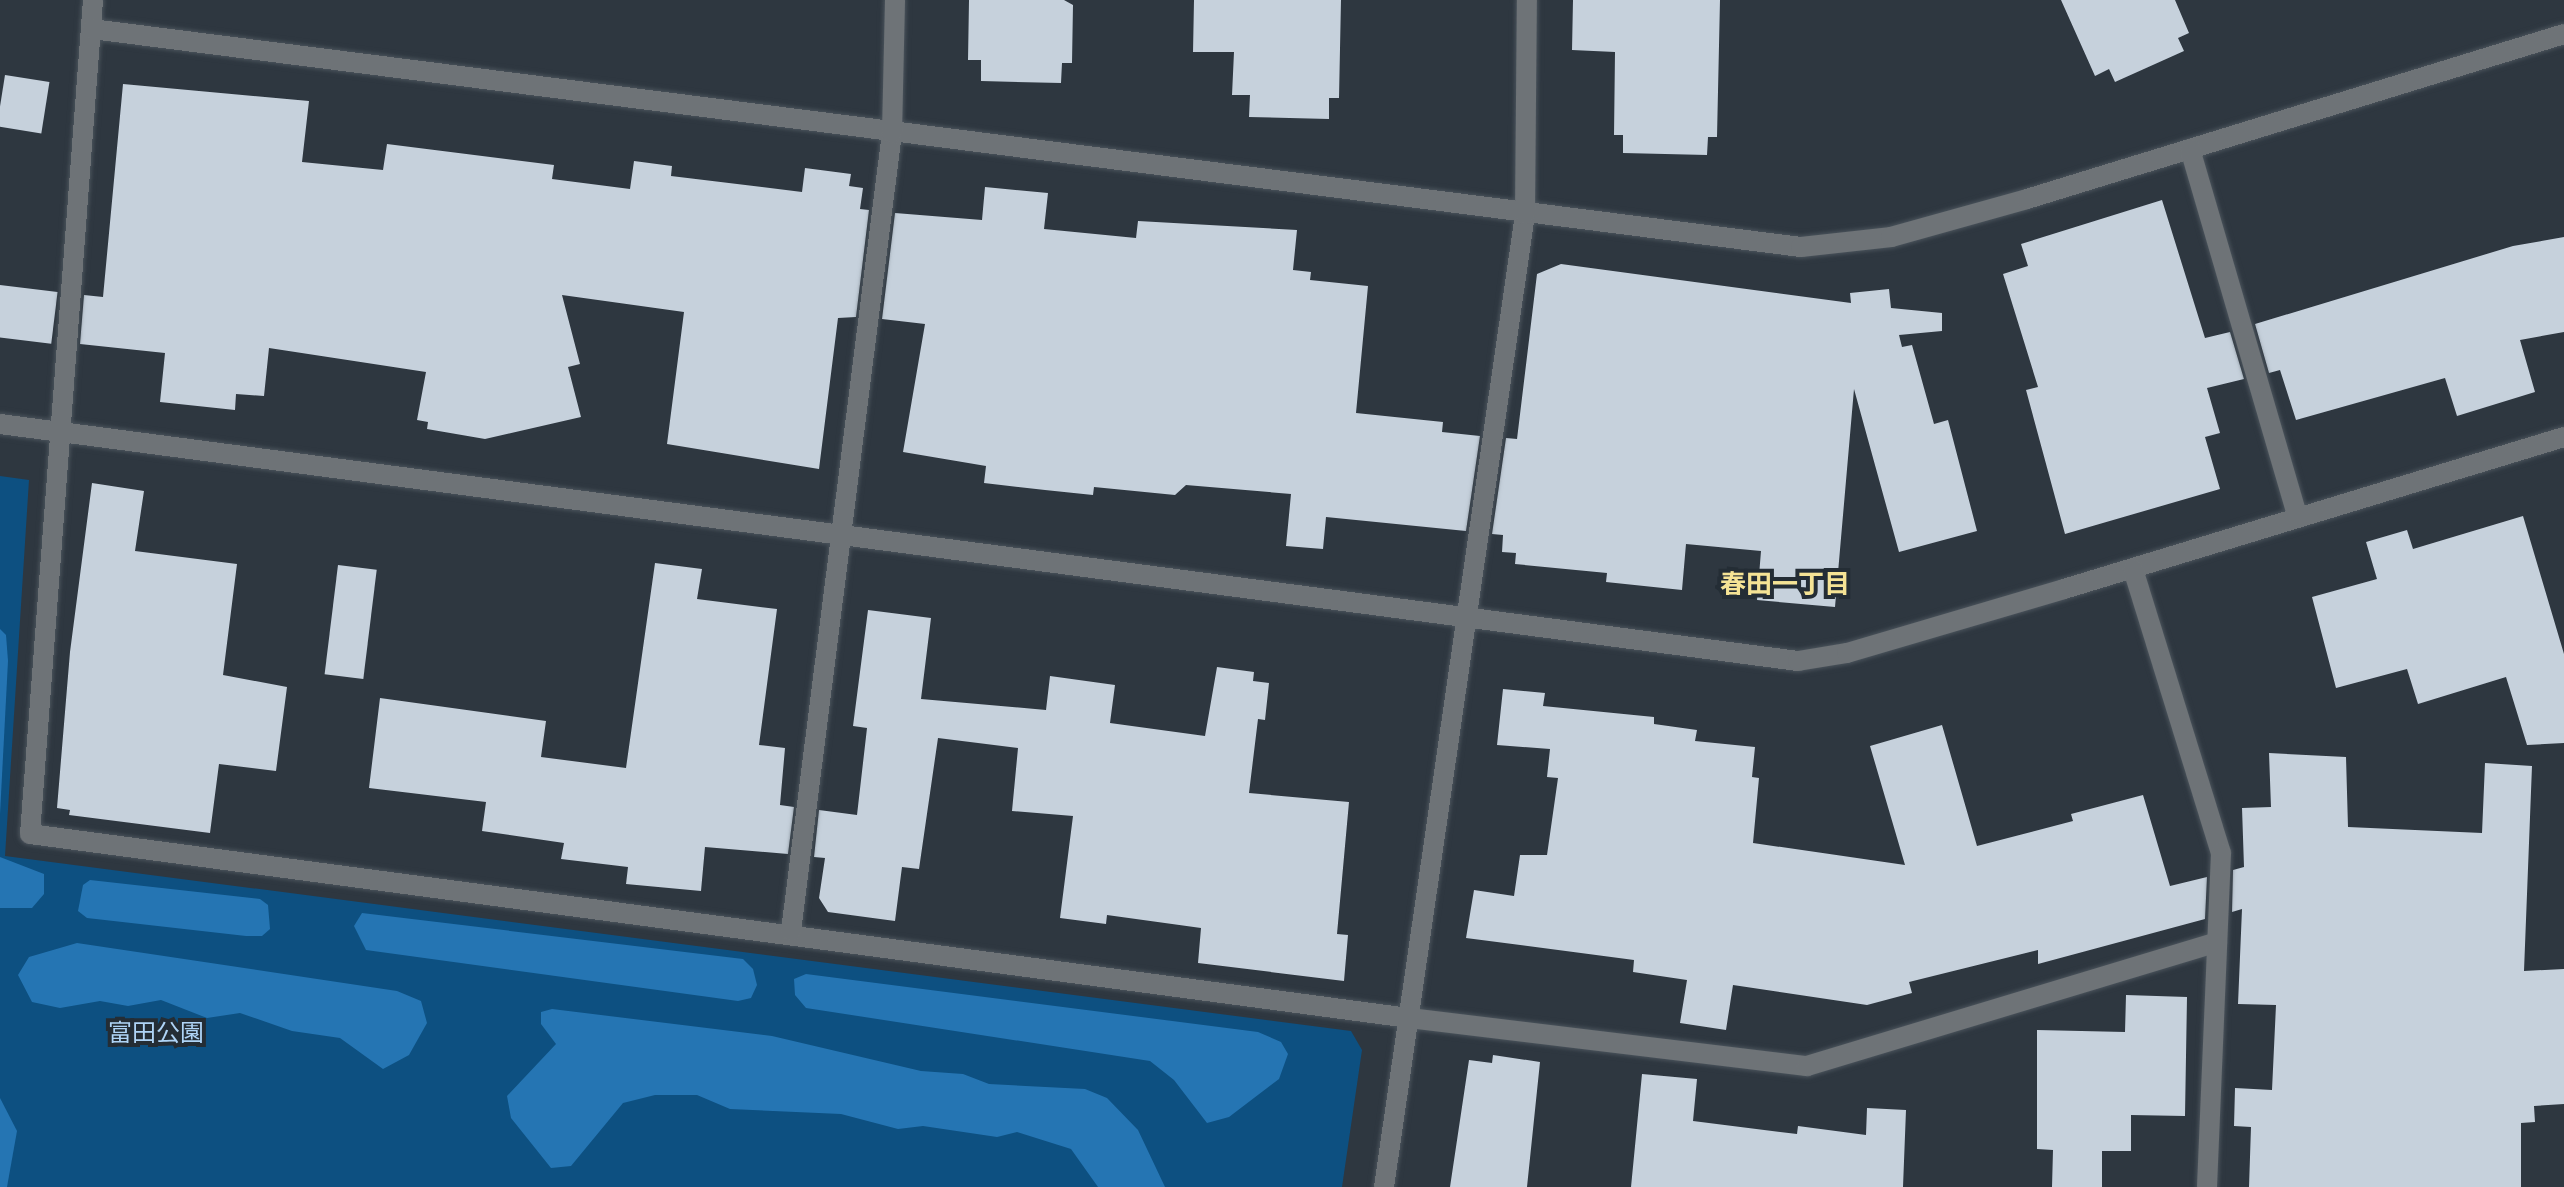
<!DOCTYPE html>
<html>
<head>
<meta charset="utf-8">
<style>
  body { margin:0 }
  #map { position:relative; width:2564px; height:1187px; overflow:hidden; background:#2e3740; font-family:"Exo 2","Noto Sans JP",sans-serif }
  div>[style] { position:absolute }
  .green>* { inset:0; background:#0d5081 }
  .forest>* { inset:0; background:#2575b3 }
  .building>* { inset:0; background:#c6d1dc; transform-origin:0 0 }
  .roads { filter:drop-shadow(0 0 2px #4a535b) drop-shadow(0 0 2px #4a535b) }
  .minor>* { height:20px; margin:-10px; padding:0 10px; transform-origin:10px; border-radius:10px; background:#6e7377 }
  span { translate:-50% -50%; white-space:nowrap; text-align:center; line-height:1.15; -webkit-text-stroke:8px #242d35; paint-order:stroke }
  .park-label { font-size:24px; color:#afd4f6 }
  .neighbourhood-label { font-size:26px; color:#f5e395; font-weight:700 }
</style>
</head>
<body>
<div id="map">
  <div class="green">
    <i style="clip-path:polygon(0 476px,29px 480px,5px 856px,1351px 1031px,1362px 1050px,1342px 1187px,0 1187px)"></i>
  </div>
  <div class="forest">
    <i style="clip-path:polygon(0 629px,6px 635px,8px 661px,0 814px)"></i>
    <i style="clip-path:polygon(0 857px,44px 874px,44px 894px,32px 908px,0 908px)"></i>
    <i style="clip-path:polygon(90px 880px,260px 899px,268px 905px,270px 929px,262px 936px,246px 936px,87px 918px,78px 911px,83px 885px)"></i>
    <i style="clip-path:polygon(362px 913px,743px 959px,753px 969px,757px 985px,751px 998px,738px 1001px,366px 950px,354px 926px)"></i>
    <i style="clip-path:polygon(77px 943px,397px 991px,421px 1001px,427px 1023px,409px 1055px,383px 1069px,340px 1038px,292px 1031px,240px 1013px,207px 1018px,161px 1000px,128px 1006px,100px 1001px,60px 1008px,32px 1002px,18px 975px,29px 957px)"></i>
    <i style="clip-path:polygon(806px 974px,1258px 1032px,1281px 1042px,1288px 1054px,1279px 1079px,1229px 1117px,1207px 1123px,1174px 1080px,1150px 1061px,806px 1008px,795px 995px,794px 979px)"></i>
    <i style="clip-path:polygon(552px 1009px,772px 1036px,921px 1071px,963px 1074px,989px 1084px,1085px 1089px,1107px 1098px,1138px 1130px,1165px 1187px,1098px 1187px,1071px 1149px,1017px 1132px,997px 1137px,923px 1126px,898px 1129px,841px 1114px,730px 1109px,697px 1095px,655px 1095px,623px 1103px,571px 1166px,551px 1168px,511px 1118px,507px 1096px,556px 1044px,541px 1024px,541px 1012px)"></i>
    <i style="clip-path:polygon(0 1098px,17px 1131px,7px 1187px,0 1187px)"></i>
  </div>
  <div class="building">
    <i style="clip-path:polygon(969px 0,1064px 0,1073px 5px,1072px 63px,1062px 63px,1061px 83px,981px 81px,981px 60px,968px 60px)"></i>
    <i style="clip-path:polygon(1194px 0,1341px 0,1339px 98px,1329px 98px,1329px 119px,1249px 117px,1250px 95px,1232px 95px,1234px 52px,1193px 52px)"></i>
    <i style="clip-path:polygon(1573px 0,1720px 0,1717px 137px,1708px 137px,1707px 155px,1623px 153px,1623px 135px,1614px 135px,1615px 52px,1572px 50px)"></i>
    <i style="clip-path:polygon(2061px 0,2175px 0,2189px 33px,2178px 38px,2184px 51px,2115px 82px,2109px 69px,2095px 76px)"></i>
    <i style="left:5px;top:75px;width:45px;height:52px;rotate:9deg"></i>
    <i style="clip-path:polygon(123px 84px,309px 101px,302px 162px,383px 170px,387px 144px,554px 165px,552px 179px,630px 189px,634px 161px,672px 166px,671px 176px,802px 192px,805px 168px,851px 174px,849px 186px,863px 188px,860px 209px,869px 210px,856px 317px,838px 318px,819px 469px,667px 444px,684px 312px,562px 295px,580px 364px,568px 367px,581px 417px,485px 439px,427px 429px,428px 422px,417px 420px,426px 372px,269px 348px,264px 396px,236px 394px,235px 410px,160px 402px,165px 353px,80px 344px,84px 295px,103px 297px)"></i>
    <i style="clip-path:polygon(985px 187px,1048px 193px,1044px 229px,1136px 238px,1138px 221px,1297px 230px,1293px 270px,1311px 272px,1310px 280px,1368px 286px,1356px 413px,1443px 422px,1442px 432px,1480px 436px,1466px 531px,1326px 517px,1323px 549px,1286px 546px,1291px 494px,1186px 485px,1175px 495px,1094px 487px,1093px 495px,1045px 490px,984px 483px,986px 466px,903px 452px,925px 324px,882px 319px,895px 213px,982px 220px)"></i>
    <i style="clip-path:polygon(2162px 200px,2205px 338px,2230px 332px,2244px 379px,2207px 388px,2220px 433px,2205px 437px,2220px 489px,2065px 534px,2026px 390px,2038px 387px,2003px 274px,2028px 266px,2021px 244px)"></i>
    <i style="clip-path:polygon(2564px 237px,2564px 332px,2520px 340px,2535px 392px,2457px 416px,2445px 378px,2296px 420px,2280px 370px,2269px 373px,2255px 324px,2513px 246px)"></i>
    <i style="clip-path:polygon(1561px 264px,1851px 303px,1850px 293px,1889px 289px,1891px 308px,1942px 313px,1942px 331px,1899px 335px,1902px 347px,1912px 345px,1934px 424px,1948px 420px,1977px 531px,1899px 552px,1854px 389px,1835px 607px,1757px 600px,1761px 551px,1686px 544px,1682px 590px,1606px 582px,1607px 573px,1515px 564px,1516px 553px,1502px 552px,1503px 535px,1492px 534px,1506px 438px,1517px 439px,1537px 274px)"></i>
    <i style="left:0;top:285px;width:58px;height:52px;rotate:7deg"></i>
    <i style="clip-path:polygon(92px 483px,144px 491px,135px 551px,237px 564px,223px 675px,287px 687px,276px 771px,219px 764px,210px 833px,69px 815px,70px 810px,57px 808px,70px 652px)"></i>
    <i style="clip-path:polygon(2523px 516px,2564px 654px,2564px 743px,2527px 745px,2506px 677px,2418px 704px,2407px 669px,2336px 688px,2312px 597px,2377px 579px,2366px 542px,2407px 530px,2413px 549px)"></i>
    <i style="clip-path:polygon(655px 563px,702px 569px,697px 599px,777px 609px,759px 745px,785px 748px,780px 805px,794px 807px,788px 854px,705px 847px,701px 891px,626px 884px,628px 867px,561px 859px,564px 843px,482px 831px,486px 802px,369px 788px,380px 698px,546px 721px,541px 757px,626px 768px)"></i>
    <i style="left:338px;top:565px;width:39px;height:110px;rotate:7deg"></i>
    <i style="clip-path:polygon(868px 610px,931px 618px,921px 699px,1046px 710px,1050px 676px,1115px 685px,1110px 723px,1205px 736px,1217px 667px,1254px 672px,1253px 681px,1269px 683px,1265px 720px,1258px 719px,1249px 793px,1349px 802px,1337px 934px,1348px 935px,1344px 981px,1198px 963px,1201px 928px,1107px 915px,1106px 924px,1060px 918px,1073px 816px,1012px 811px,1018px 748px,938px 738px,919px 869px,902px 867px,895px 921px,828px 912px,819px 898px,825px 858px,814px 857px,819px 810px,857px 815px,867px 728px,853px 726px)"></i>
    <i style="clip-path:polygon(1503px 689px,1545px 693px,1543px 706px,1654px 717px,1654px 724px,1697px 730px,1695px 741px,1755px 747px,1752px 777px,1759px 778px,1753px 843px,1905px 865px,1870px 746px,1942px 725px,1977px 846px,2073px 821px,2071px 814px,2143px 795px,2170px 886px,2207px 877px,2205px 919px,2038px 964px,2038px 950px,1909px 982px,1912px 993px,1867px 1005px,1733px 985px,1726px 1030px,1680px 1023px,1687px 980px,1633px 972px,1634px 960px,1466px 938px,1474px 890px,1514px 896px,1520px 855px,1547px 855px,1558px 778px,1547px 777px,1550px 749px,1497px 745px)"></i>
    <i style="clip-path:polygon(2269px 753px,2346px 757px,2348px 827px,2482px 833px,2485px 763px,2532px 766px,2524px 971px,2564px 969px,2564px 1104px,2534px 1106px,2535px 1122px,2521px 1123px,2521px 1187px,2249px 1187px,2251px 1127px,2234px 1126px,2235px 1088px,2272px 1090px,2276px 1005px,2238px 1004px,2242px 909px,2232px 912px,2233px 870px,2244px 867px,2242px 808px,2271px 807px)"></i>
    <i style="clip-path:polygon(2126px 995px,2187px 997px,2185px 1116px,2131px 1115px,2131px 1151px,2102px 1151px,2102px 1187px,2052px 1187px,2053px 1150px,2037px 1149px,2037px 1030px,2125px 1032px)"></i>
    <i style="clip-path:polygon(1493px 1055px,1540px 1062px,1527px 1187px,1450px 1187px,1469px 1060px,1492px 1063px)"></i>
    <i style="clip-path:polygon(1642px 1074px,1697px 1079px,1693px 1121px,1797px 1134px,1798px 1126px,1866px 1135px,1867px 1108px,1906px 1110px,1903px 1187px,1631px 1187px)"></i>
  </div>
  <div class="roads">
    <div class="minor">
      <i style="left:93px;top:0;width:836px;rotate:94.32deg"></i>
      <i style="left:30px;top:834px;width:1391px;rotate:7.6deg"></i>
      <i style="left:1409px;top:1018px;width:401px;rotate:6.9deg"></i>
      <i style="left:1807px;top:1066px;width:428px;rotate:-16.8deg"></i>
      <i style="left:92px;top:29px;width:1723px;rotate:7.27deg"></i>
      <i style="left:1801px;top:247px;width:91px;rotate:-6.3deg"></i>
      <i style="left:1891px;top:237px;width:141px;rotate:-15.6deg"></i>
      <i style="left:2027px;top:199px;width:562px;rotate:-17.08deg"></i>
      <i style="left:2190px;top:149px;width:382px;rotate:73.7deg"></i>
      <i style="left:0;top:424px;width:1814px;rotate:7.51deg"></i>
      <i style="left:1798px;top:661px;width:50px;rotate:-9.3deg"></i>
      <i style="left:1847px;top:653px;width:226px;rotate:-16.4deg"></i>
      <i style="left:2064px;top:589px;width:523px;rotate:-16.91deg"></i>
      <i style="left:2133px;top:569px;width:297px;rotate:72.8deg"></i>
      <i style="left:2221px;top:853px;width:334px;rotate:92.4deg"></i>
      <i style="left:791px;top:931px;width:804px;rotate:-82.79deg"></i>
      <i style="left:892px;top:133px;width:133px;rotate:-88.7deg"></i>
      <i style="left:1384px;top:1187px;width:983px;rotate:-81.75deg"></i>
      <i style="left:1525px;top:214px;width:214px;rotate:-89.5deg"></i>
    </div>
  </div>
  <div class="park-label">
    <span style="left:156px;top:1032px">富田公園</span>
  </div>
  <div class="neighbourhood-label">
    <span style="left:1785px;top:583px">春田一丁目</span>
  </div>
</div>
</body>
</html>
